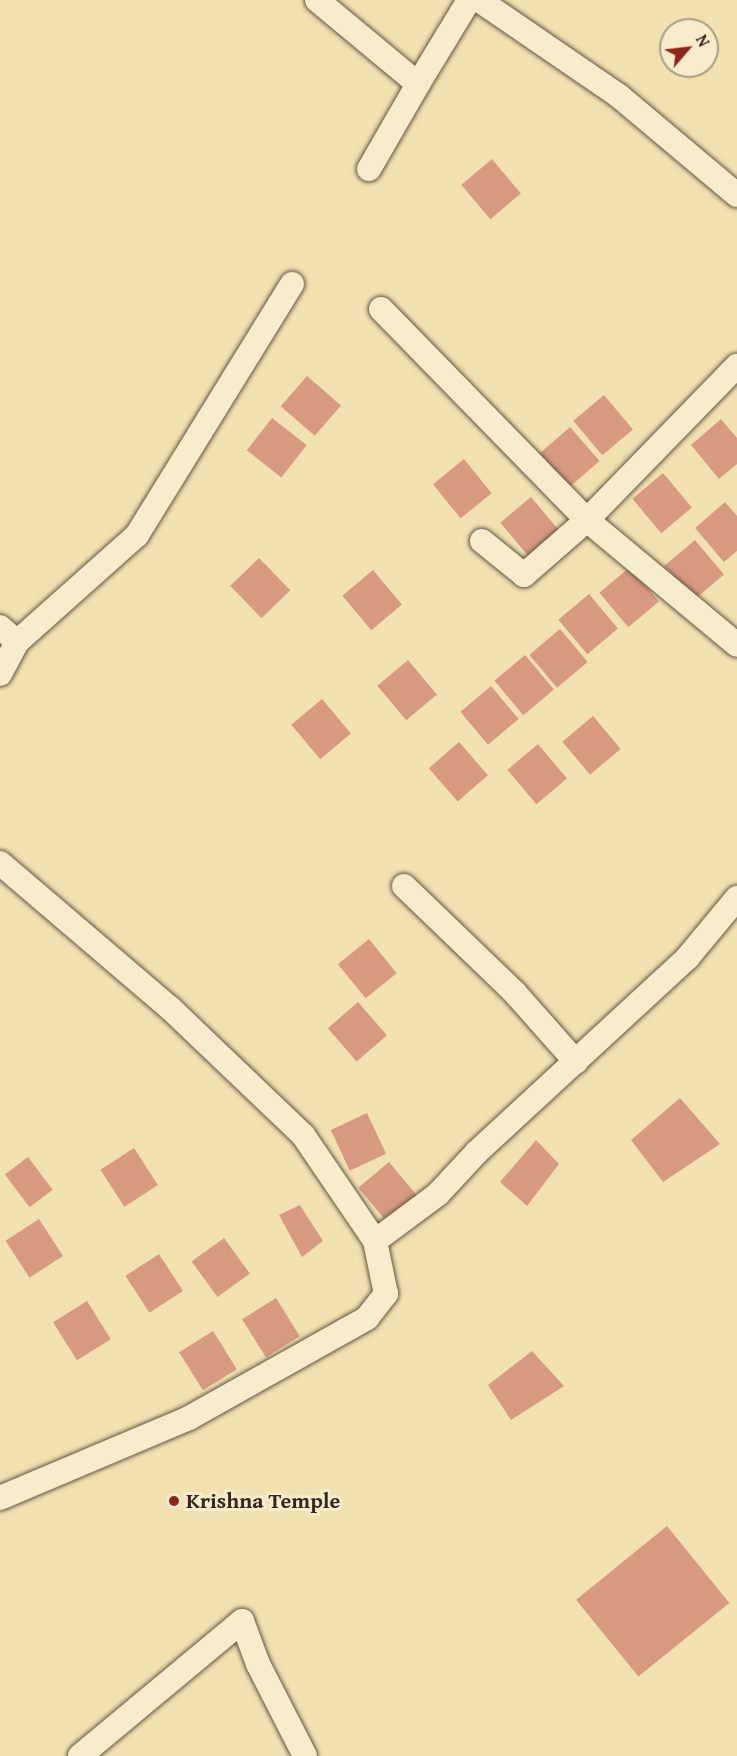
<!DOCTYPE html>
<html>
<head>
<meta charset="utf-8">
<style>
  body { margin:0 }
  #map { position:relative; width:737px; height:1756px; overflow:hidden; background:#f1e1b1; font-family:"Gentium Book Plus",serif }
  div>[style] { position:absolute }
  .building>* { inset:0; background:#d79a81; transform-origin:0 0 }
  .roads { filter:drop-shadow(0 0 2px #625643) drop-shadow(0 0 2px #625643) }
  .street>* { height:24px; margin:-12px; padding:0 12px; transform-origin:12px; border-radius:12px; background:#f6eccc }
  .dots>* { width:16px; height:16px; translate:-50% -50%; box-sizing:border-box; border:3px solid #f6eccc; border-radius:50% }
  span { translate:-50% -50%; white-space:nowrap; text-align:center; line-height:1.15; -webkit-text-stroke:6px #f6eccc; paint-order:stroke }
  .poi-label { font-size:22px; color:#33271e; font-weight:700 }
  .left { translate:0 -50%; text-align:left }
  .north { position:absolute; left:659px; top:18px; width:60px; height:60px; box-sizing:border-box; background:#f6eccc; border:2px solid #a89d86; border-radius:50%; rotate:62deg; font-size:16px; font-weight:700; line-height:24px; text-align:center; color:#33271e }
  .north::after { content:''; display:block; margin:auto; width:21px; height:27px; background:#8f2418; clip-path:polygon(50% 0,100% 100%,50% 72%,0 100%) }
</style>
</head>
<body>
<div id="map">
  <div class="building">
    <i style="left:492px;top:159px;width:45px;height:40px;rotate:50deg"></i>
    <i style="left:307px;top:376px;width:45px;height:40px;rotate:41deg"></i>
    <i style="left:604px;top:395px;width:45px;height:40px;rotate:50deg"></i>
    <i style="left:272px;top:418px;width:44px;height:41px;rotate:38deg"></i>
    <i style="clip-path:polygon(721px 419px,737px 438px,737px 464px,719px 479px,691px 445px)"></i>
    <i style="left:570px;top:427px;width:45px;height:40px;rotate:49deg"></i>
    <i style="left:464px;top:459px;width:44px;height:40px;rotate:51deg"></i>
    <i style="left:663px;top:473px;width:45px;height:40px;rotate:50deg"></i>
    <i style="left:531px;top:497px;width:45px;height:40px;rotate:50deg"></i>
    <i style="clip-path:polygon(725px 502px,737px 516px,737px 551px,724px 562px,695px 528px)"></i>
    <i style="left:695px;top:540px;width:45px;height:40px;rotate:50deg"></i>
    <i style="left:259px;top:558px;width:45px;height:40px;rotate:46deg"></i>
    <i style="left:630px;top:567px;width:45px;height:40px;rotate:50deg"></i>
    <i style="left:373px;top:570px;width:45px;height:40px;rotate:50deg"></i>
    <i style="left:589px;top:594px;width:45px;height:40px;rotate:50deg"></i>
    <i style="left:560px;top:629px;width:43px;height:40px;rotate:50deg"></i>
    <i style="left:525px;top:655px;width:45px;height:40px;rotate:50deg"></i>
    <i style="left:408px;top:660px;width:45px;height:40px;rotate:50deg"></i>
    <i style="left:491px;top:686px;width:43px;height:40px;rotate:50deg"></i>
    <i style="left:322px;top:699px;width:45px;height:40px;rotate:50deg"></i>
    <i style="left:593px;top:716px;width:43px;height:40px;rotate:50deg"></i>
    <i style="left:459px;top:742px;width:44px;height:40px;rotate:49deg"></i>
    <i style="left:538px;top:744px;width:45px;height:40px;rotate:50deg"></i>
    <i style="left:369px;top:939px;width:44px;height:40px;rotate:51deg"></i>
    <i style="left:358px;top:1002px;width:44px;height:40px;rotate:49deg"></i>
    <i style="clip-path:polygon(680px 1098px,720px 1144px,663px 1182px,631px 1140px)"></i>
    <i style="left:367px;top:1113px;width:45px;height:40px;rotate:65deg"></i>
    <i style="clip-path:polygon(536px 1140px,559px 1164px,527px 1206px,500px 1182px)"></i>
    <i style="left:134px;top:1148px;width:44px;height:40px;rotate:57deg"></i>
    <i style="left:28px;top:1157px;width:41px;height:29px;rotate:53deg"></i>
    <i style="left:389px;top:1162px;width:45px;height:40px;rotate:50deg"></i>
    <i style="clip-path:polygon(300px 1205px,323px 1241px,302px 1257px,279px 1215px)"></i>
    <i style="left:39px;top:1219px;width:44px;height:40px;rotate:57deg"></i>
    <i style="left:224px;top:1238px;width:44px;height:40px;rotate:54deg"></i>
    <i style="left:159px;top:1254px;width:44px;height:40px;rotate:57deg"></i>
    <i style="left:276px;top:1298px;width:45px;height:40px;rotate:58deg"></i>
    <i style="left:87px;top:1301px;width:45px;height:40px;rotate:58deg"></i>
    <i style="left:213px;top:1331px;width:45px;height:40px;rotate:58deg"></i>
    <i style="clip-path:polygon(532px 1351px,564px 1386px,511px 1420px,488px 1385px)"></i>
    <i style="left:667px;top:1526px;width:99px;height:117px;rotate:51deg"></i>
  </div>
  <div class="roads">
    <div class="street">
      <i style="left:317px;top:0;width:131px;rotate:39.7deg"></i>
      <i style="left:418px;top:84px;width:98px;rotate:-58.7deg"></i>
      <i style="left:479px;top:0;width:170px;rotate:34.4deg"></i>
      <i style="left:619px;top:96px;width:154px;rotate:40deg"></i>
      <i style="left:369px;top:169px;width:98px;rotate:-60deg"></i>
      <i style="left:381px;top:309px;width:295px;rotate:45.7deg"></i>
      <i style="left:587px;top:520px;width:195px;rotate:39.8deg"></i>
      <i style="left:482px;top:541px;width:54px;rotate:39deg"></i>
      <i style="left:524px;top:575px;width:84px;rotate:-41.1deg"></i>
      <i style="left:587px;top:520px;width:215px;rotate:-45.8deg"></i>
      <i style="left:0;top:627px;width:23px;rotate:41deg"></i>
      <i style="left:17px;top:642px;width:36px;rotate:118deg"></i>
      <i style="left:17px;top:642px;width:161px;rotate:-41.7deg"></i>
      <i style="left:137px;top:535px;width:295px;rotate:-58.3deg"></i>
      <i style="left:0;top:863px;width:223px;rotate:40.5deg"></i>
      <i style="left:170px;top:1008px;width:184px;rotate:43.7deg"></i>
      <i style="left:303px;top:1135px;width:128px;rotate:55.8deg"></i>
      <i style="left:375px;top:1241px;width:79px;rotate:-36.7deg"></i>
      <i style="left:438px;top:1194px;width:57px;rotate:-47.1deg"></i>
      <i style="left:477px;top:1152px;width:287px;rotate:-42.7deg"></i>
      <i style="left:688px;top:957px;width:77px;rotate:-50.3deg"></i>
      <i style="left:404px;top:886px;width:154px;rotate:43.9deg"></i>
      <i style="left:515px;top:993px;width:92px;rotate:48.5deg"></i>
      <i style="left:0;top:1498px;width:205px;rotate:-22.9deg"></i>
      <i style="left:189px;top:1418px;width:204px;rotate:-29.3deg"></i>
      <i style="left:367px;top:1318px;width:31px;rotate:-52deg"></i>
      <i style="left:386px;top:1294px;width:54px;rotate:-101.7deg"></i>
      <i style="left:80px;top:1756px;width:211px;rotate:-39.8deg"></i>
      <i style="left:242px;top:1621px;width:46px;rotate:69.6deg"></i>
      <i style="left:258px;top:1664px;width:103px;rotate:62.9deg"></i>
    </div>
  </div>
  <div class="dots">
    <i style="left:174px;top:1501px;background:#8f2418"></i>
  </div>
  <div class="poi-label">
    <span class="left" style="left:186px;top:1501px">Krishna Temple</span>
  </div>
  <div class="north">N</div>
</div>
</body>
</html>
